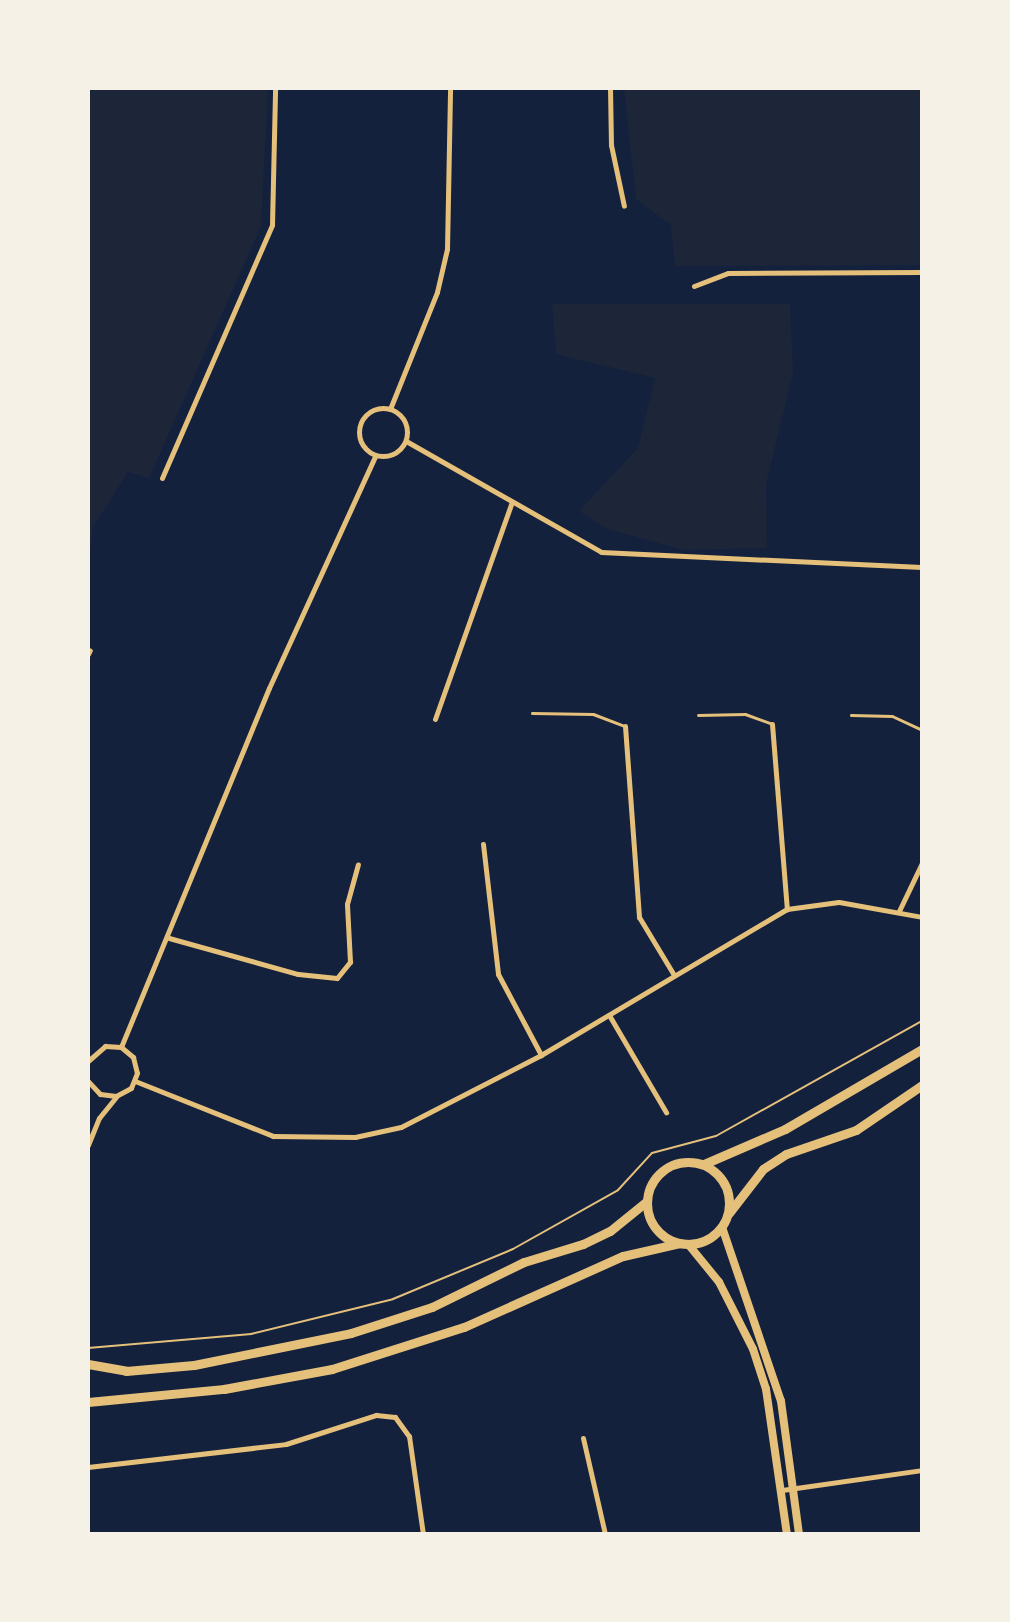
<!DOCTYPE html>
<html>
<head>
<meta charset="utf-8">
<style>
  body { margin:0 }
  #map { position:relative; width:1010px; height:1622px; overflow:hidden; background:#14213d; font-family:"Times New Roman",serif }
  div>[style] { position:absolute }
  .green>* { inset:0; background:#1d2539 }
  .path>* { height:2px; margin:-1px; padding:0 1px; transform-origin:1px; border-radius:1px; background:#e5c07b }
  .service>* { height:3px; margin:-1.5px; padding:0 1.5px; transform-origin:1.5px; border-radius:1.5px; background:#e5c07b }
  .minor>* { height:5px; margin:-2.5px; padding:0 2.5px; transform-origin:2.5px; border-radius:2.5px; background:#e5c07b }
  .minor>.ring { margin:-2.5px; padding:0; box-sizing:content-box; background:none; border:5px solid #e5c07b; border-radius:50% }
  .secondary>* { height:8px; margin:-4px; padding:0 4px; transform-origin:4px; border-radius:4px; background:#e5c07b }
  .primary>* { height:9px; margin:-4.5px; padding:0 4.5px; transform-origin:4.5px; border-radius:4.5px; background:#e5c07b }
  .primary>.ring { margin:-4.5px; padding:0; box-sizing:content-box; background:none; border:9px solid #e5c07b; border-radius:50% }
  span { translate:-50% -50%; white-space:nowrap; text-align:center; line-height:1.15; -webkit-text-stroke:6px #f6f1e7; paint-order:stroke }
  .frame { position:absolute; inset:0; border:90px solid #f6f1e7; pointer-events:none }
</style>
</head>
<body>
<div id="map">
  <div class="green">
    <i style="clip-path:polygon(88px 88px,268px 88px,261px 226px,149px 478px,128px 472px,93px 527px,88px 565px)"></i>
    <i style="clip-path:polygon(624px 88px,922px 88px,922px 265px,675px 266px,671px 225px,636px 199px)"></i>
    <i style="clip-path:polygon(552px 304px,790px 304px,793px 373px,766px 484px,767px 548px,684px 550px,607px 529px,579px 511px,638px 448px,655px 378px,556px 354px)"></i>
  </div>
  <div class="path">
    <i style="left:88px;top:1348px;width:164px;rotate:-4.9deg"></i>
    <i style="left:251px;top:1334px;width:146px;rotate:-13.8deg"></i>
    <i style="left:393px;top:1299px;width:130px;rotate:-22.6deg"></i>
    <i style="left:513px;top:1249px;width:120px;rotate:-29.3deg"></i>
    <i style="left:618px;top:1190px;width:50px;rotate:-47.4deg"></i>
    <i style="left:652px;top:1153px;width:66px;rotate:-14.9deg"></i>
    <i style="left:716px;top:1136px;width:236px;rotate:-29.2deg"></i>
  </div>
  <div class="service">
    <i style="left:532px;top:713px;width:61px;rotate:0.9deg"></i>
    <i style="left:593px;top:714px;width:34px;rotate:21deg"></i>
    <i style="left:698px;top:715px;width:47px;rotate:-1.2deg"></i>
    <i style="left:745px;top:714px;width:29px;rotate:20deg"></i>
    <i style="left:851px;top:715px;width:41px;rotate:1.4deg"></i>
    <i style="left:892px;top:716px;width:33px;rotate:25deg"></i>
  </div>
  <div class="minor">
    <i style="left:610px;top:88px;width:57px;rotate:89deg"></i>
    <i style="left:611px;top:145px;width:62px;rotate:78deg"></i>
    <i style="left:694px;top:286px;width:36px;rotate:-21deg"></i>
    <i style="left:728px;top:273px;width:194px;rotate:-0.3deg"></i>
    <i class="ring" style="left:359px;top:408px;width:43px;height:43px"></i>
    <i style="left:390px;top:409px;width:126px;rotate:-68.1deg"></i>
    <i style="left:437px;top:292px;width:44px;rotate:-76.9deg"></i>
    <i style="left:447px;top:249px;width:161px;rotate:-88.9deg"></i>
    <i style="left:406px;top:441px;width:224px;rotate:29.6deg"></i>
    <i style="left:601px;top:552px;width:321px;rotate:2.7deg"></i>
    <i style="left:162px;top:478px;width:276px;rotate:-66.5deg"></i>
    <i style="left:272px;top:225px;width:137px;rotate:-88.7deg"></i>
    <i style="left:88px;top:654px;width:4px;rotate:-63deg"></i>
    <i style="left:435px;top:719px;width:230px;rotate:-70.5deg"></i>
    <i style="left:772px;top:724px;width:186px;rotate:85.4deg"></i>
    <i style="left:625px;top:726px;width:192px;rotate:85.8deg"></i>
    <i style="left:639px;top:917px;width:68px;rotate:58.9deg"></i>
    <i style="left:483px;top:844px;width:131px;rotate:83.4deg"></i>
    <i style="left:498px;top:974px;width:92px;rotate:62deg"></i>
    <i style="left:899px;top:911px;width:53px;rotate:-64.4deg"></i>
    <i style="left:922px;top:863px;width:118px;rotate:-90deg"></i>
    <i style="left:169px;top:938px;width:134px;rotate:15.6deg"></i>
    <i style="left:298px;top:974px;width:39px;rotate:6deg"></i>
    <i style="left:337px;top:978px;width:21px;rotate:-51deg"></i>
    <i style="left:350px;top:962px;width:58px;rotate:-93deg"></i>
    <i style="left:347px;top:904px;width:41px;rotate:-74.6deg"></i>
    <i style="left:609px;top:1015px;width:113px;rotate:59.6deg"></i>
    <i style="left:121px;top:1047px;width:388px;rotate:-67.6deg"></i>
    <i style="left:269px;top:688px;width:255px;rotate:-65.4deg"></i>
    <i style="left:88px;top:1061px;width:23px;rotate:-41deg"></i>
    <i style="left:105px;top:1046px;width:16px;rotate:4deg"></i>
    <i style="left:121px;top:1047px;width:16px;rotate:40deg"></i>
    <i style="left:133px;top:1057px;width:16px;rotate:76deg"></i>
    <i style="left:137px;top:1073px;width:16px;rotate:112deg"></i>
    <i style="left:131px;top:1088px;width:17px;rotate:152deg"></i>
    <i style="left:116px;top:1096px;width:16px;rotate:-173deg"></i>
    <i style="left:100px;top:1094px;width:18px;rotate:-133deg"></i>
    <i style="left:135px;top:1081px;width:149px;rotate:21.7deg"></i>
    <i style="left:273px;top:1136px;width:82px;rotate:0.7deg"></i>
    <i style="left:355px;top:1137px;width:47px;rotate:-12.3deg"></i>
    <i style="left:401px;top:1127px;width:157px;rotate:-27.2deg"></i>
    <i style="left:541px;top:1055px;width:286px;rotate:-30.7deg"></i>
    <i style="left:787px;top:909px;width:52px;rotate:-7.7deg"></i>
    <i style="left:839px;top:902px;width:84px;rotate:10.2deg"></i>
    <i style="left:88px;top:1145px;width:29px;rotate:-68deg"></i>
    <i style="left:99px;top:1118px;width:27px;rotate:-51deg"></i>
    <i style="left:583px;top:1438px;width:98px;rotate:77.1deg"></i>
    <i style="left:88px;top:1467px;width:199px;rotate:-6.6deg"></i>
    <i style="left:286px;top:1444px;width:95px;rotate:-17.9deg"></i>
    <i style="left:376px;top:1415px;width:19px;rotate:6deg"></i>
    <i style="left:395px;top:1417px;width:24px;rotate:54deg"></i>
    <i style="left:409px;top:1436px;width:99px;rotate:81.9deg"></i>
    <i style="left:782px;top:1490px;width:141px;rotate:-8.1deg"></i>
  </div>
  <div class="secondary">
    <i style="left:722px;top:1227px;width:184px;rotate:71.3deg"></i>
    <i style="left:781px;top:1401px;width:134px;rotate:82.3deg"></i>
    <i style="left:688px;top:1244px;width:49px;rotate:50.8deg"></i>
    <i style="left:719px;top:1282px;width:75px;rotate:63.1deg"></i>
    <i style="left:753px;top:1349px;width:42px;rotate:72deg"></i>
    <i style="left:766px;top:1389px;width:147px;rotate:81.8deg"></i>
  </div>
  <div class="primary">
    <i class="ring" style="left:647px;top:1162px;width:73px;height:73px"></i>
    <i style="left:704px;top:1164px;width:88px;rotate:-23.4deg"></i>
    <i style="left:785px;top:1129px;width:159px;rotate:-30.3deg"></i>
    <i style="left:729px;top:1213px;width:56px;rotate:-52.3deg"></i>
    <i style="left:763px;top:1169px;width:27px;rotate:-33deg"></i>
    <i style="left:786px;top:1154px;width:74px;rotate:-18.9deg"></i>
    <i style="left:856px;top:1130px;width:80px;rotate:-34.3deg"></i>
    <i style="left:88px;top:1364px;width:39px;rotate:10deg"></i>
    <i style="left:126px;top:1371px;width:68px;rotate:-5deg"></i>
    <i style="left:194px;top:1365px;width:160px;rotate:-11.5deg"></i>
    <i style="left:351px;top:1333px;width:85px;rotate:-17.8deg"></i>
    <i style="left:432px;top:1307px;width:102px;rotate:-26.1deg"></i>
    <i style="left:524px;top:1262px;width:62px;rotate:-17deg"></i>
    <i style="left:583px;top:1244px;width:30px;rotate:-26deg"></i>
    <i style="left:610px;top:1231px;width:46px;rotate:-38.9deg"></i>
    <i style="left:88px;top:1402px;width:137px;rotate:-5.5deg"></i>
    <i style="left:224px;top:1389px;width:110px;rotate:-10.5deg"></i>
    <i style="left:332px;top:1369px;width:139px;rotate:-17.7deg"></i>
    <i style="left:464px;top:1327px;width:174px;rotate:-24.1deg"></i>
    <i style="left:623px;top:1256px;width:58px;rotate:-12.8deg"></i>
  </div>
  <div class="frame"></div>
</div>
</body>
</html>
